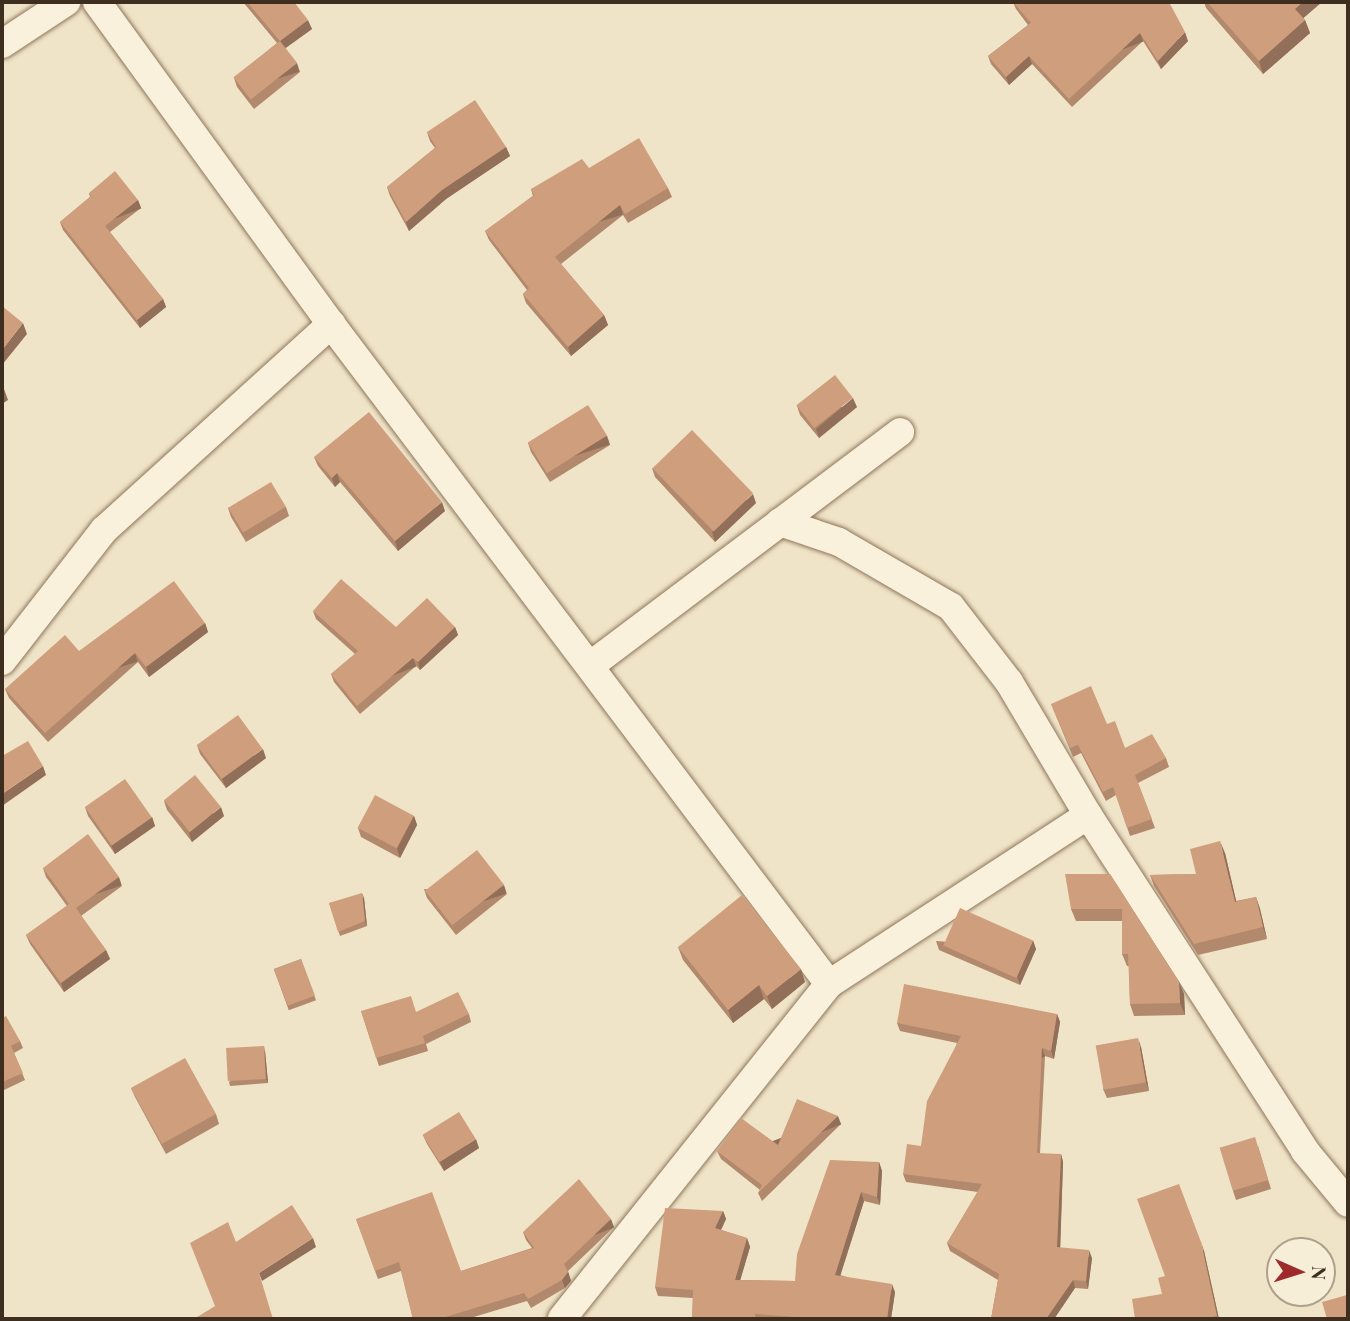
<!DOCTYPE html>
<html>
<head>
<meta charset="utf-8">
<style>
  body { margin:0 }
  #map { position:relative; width:1350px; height:1321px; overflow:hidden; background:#f0e4c8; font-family:"Playfair Display",serif }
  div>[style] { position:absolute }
  .roads { filter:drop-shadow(0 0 2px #8d765c) drop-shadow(0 0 2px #8d765c) }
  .minor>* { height:28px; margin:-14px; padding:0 14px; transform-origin:14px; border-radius:14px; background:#faf1dc }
  .wall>* { inset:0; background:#b2896c; transform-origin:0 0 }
  .shaded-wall>* { inset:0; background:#916f58; transform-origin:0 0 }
  .building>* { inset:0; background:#cf9f7d; transform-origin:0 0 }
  span { translate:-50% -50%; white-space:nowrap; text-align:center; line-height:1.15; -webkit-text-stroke:7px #f7eed8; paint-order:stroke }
  .frame { position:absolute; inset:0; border:4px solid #3d2e20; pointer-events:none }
  .north { position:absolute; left:1266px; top:1237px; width:70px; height:70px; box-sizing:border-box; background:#f7eed8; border:2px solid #ada18e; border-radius:50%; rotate:93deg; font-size:19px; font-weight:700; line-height:28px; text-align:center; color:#3d2e20 }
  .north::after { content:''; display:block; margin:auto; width:24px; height:32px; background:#9e2a2b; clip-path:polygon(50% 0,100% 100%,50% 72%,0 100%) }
</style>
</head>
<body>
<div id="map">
  <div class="roads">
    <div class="minor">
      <i style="left:97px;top:2px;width:398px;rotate:54deg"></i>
      <i style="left:331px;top:324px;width:827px;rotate:52.96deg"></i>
      <i style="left:829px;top:984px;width:428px;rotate:128.6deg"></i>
      <i style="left:2px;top:44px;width:77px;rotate:-33.3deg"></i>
      <i style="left:780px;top:522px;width:62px;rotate:18.7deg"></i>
      <i style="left:839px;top:542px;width:129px;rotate:30.1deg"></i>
      <i style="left:951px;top:607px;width:95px;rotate:52.3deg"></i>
      <i style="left:1009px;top:682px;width:155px;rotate:59.3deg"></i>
      <i style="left:1088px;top:815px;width:400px;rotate:57.1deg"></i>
      <i style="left:1305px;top:1151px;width:67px;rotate:50.4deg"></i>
      <i style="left:2px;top:661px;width:166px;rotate:-52.1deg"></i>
      <i style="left:104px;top:530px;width:307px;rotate:-42.2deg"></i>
      <i style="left:591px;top:665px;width:387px;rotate:-37deg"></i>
      <i style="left:829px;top:984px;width:309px;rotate:-33.1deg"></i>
    </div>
  </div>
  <div class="wall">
    <i style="clip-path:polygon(243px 2px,294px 2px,312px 29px,285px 48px,300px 72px,254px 109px,237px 87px,234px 78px,277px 43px)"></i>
    <i style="clip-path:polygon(1013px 2px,1188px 41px,1161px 69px,1143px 41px,1072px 107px,1032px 64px,1009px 85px,991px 64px,988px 56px,1028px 25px,1016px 9px)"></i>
    <i style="clip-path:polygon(1204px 2px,1322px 2px,1303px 18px,1305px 20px,1310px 33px,1263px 74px,1206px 8px)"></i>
    <i style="clip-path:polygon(427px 132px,506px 147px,510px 156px,446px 199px,409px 231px,390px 196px,387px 187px,435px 148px,430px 141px)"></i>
    <i style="clip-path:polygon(589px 168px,668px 188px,672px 197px,628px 223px,623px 215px,561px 264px,604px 315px,608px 325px,571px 356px,526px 303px,523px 294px,527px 290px,489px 240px,485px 231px,533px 196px,531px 189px)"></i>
    <i style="clip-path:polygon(89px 193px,138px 200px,141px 208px,110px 232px,163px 299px,166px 307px,140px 328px,63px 230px,60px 222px,90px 197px)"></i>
    <i style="clip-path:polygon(797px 406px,857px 407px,819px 438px,800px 415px)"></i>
    <i style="clip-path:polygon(607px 436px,610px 445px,550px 482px,531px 452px,528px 443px)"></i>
    <i style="clip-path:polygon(314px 457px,445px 511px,398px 551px,340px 482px,335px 487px,318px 466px)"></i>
    <i style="clip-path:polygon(652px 468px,756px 503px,715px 542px,655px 477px)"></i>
    <i style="clip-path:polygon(286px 507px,289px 516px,246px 542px,231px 517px,228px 508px)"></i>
    <i style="clip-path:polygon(313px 611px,396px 627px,455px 627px,458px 635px,420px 670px,416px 666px,360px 714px,334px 682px,331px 674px,355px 654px,316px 619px)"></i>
    <i style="clip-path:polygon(205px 623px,208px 632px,149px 677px,138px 662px,48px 742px,9px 698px,5px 689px,79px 651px)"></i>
    <i style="clip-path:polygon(1051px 704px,1107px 724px,1125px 748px,1166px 758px,1169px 767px,1138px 783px,1155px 828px,1130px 836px,1116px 795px,1106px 801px,1081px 753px,1073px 757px)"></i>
    <i style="clip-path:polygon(197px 745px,266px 758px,226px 788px,200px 754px)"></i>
    <i style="clip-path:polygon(164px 801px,224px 816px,192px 842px,167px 810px)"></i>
    <i style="clip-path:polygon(85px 807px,152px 817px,155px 826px,115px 854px,88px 816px)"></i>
    <i style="clip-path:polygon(414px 816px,417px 825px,400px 858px,361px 837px,358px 828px)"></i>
    <i style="clip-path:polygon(1225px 853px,1236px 901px,1256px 897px,1260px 909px,1267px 939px,1198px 955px,1154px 886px,1150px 875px,1196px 874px)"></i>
    <i style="clip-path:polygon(43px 868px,122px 886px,81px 916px,106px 950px,110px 959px,64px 992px,30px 944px,26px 935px,67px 906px,46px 877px)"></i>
    <i style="clip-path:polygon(1110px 874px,1179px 982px,1184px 994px,1185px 1015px,1134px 1016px,1130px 1004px,1129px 966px,1127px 966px,1122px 954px,1122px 921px,1076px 921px,1071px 909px)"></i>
    <i style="clip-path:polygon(424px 889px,507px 894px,456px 935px,427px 898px)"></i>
    <i style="clip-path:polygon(364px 898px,367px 926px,340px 936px,329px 903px)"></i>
    <i style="clip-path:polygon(936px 941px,1036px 949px,1020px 985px,939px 950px)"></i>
    <i style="clip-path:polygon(678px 947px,805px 982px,772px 1009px,764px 999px,733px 1023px,683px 960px)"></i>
    <i style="left:301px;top:959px;width:44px;height:29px;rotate:70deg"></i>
    <i style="clip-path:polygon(361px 1011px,416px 1012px,469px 1014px,471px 1022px,426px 1044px,428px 1051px,379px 1066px)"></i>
    <i style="clip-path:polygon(1057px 1014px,1060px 1022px,1054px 1059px,1045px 1056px,1040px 1154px,1061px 1154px,1063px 1162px,1060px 1248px,1092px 1258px,1088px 1289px,1075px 1288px,1054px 1319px,991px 1319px,998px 1280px,950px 1251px,947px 1243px,978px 1192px,906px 1182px,903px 1174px,921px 1146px,957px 1043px,900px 1031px,897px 1023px)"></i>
    <i style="clip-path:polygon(2px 1018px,20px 1041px,23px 1048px,14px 1053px,25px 1080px,2px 1091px)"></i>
    <i style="clip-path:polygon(1141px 1047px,1149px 1091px,1107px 1098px,1103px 1089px)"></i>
    <i style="clip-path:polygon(265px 1051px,268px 1083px,230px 1086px,229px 1082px)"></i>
    <i style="clip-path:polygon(131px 1088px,216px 1114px,219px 1124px,166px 1154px,135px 1097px)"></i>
    <i style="clip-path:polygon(841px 1124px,762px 1201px,758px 1193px,760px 1190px,721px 1159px,717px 1151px,778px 1145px)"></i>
    <i style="clip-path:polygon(423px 1135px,479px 1148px,444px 1171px,427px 1144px)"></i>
    <i style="clip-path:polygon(1258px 1146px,1271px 1189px,1236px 1200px,1233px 1191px)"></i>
    <i style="clip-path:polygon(879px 1162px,882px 1171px,880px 1205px,864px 1201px,840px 1275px,895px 1292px,891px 1319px,692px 1319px,693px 1298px,658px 1296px,655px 1287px,723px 1211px,726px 1219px,721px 1230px,747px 1238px,750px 1247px,740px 1280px,795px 1281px)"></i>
    <i style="clip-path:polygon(356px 1219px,461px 1271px,532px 1248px,526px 1240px,523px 1232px,614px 1227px,568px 1271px,571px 1281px,565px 1288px,531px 1308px,527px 1301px,467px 1319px,413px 1319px,401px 1271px,378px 1279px)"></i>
    <i style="clip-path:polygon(1204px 1251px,1219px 1319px,1135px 1319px,1162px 1294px,1165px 1276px)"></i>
  </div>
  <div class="shaded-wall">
    <i style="clip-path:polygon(1303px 2px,1322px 2px,1300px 21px,1295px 9px)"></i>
    <i style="clip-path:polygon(308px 20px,312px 29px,283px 50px,280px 41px)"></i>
    <i style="clip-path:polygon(1305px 20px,1310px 33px,1263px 74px,1259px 61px)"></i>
    <i style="clip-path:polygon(1185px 32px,1188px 41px,1161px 69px,1158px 61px)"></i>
    <i style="left:1140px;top:33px;width:9px;height:97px;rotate:69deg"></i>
    <i style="clip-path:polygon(1029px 56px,1032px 64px,1009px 85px,1006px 77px)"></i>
    <i style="left:297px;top:63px;width:9px;height:59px;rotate:72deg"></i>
    <i style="clip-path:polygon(506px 147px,510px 156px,446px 199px,409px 231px,406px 222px,442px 190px)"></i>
    <i style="left:138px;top:200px;width:9px;height:42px;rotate:69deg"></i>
    <i style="left:620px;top:205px;width:10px;height:83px;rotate:73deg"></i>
    <i style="clip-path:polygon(163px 299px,166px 307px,140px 328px,137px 320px)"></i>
    <i style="clip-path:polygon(604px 315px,608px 325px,571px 356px,568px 347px)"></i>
    <i style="clip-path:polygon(23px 323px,27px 334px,2px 365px,2px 350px)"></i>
    <i style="clip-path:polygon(4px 389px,8px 400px,2px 404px,2px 391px)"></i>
    <i style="clip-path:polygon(853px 398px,857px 407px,819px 438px,816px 429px)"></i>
    <i style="left:607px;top:436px;width:9px;height:70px;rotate:72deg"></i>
    <i style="clip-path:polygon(337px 473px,340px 482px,335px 487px,332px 478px)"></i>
    <i style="clip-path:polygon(753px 494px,756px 503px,715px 542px,712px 532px)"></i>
    <i style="clip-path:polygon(442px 502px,445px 511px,398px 551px,395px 541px)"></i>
    <i style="clip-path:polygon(205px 623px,208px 632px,149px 677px,146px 667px)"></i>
    <i style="clip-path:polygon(455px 627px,458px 635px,420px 670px,418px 662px)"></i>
    <i style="left:135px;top:653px;width:9px;height:120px;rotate:72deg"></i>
    <i style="left:413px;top:658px;width:9px;height:74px;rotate:69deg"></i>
    <i style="clip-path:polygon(263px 749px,266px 758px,226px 788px,222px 779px)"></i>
    <i style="clip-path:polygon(43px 766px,46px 775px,2px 806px,2px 794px)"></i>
    <i style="clip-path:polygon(221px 807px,224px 816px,192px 842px,189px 833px)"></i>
    <i style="clip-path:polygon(414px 816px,417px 825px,400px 858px,397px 849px)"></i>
    <i style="clip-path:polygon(152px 817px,155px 826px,115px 854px,111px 845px)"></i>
    <i style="clip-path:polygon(1220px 841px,1225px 853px,1239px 913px,1235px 902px)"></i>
    <i style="left:119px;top:877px;width:9px;height:53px;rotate:72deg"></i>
    <i style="left:504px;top:885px;width:9px;height:65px;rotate:72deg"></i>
    <i style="clip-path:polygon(362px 893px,364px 898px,367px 926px,365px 921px)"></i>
    <i style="clip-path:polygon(1256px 897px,1260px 909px,1267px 939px,1263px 927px)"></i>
    <i style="clip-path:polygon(1033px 940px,1036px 949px,1020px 985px,1017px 976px)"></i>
    <i style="clip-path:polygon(106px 950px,110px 959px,64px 992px,61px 983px)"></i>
    <i style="clip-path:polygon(801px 969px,805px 982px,772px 1009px,767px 996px)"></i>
    <i style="clip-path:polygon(1179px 982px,1184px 994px,1185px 1015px,1180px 1003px)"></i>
    <i style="clip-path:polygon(759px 985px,764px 999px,733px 1023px,728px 1010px)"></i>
    <i style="clip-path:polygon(1057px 1014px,1060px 1022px,1054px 1059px,1051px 1051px)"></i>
    <i style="clip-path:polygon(1138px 1038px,1141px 1047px,1149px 1091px,1146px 1082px)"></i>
    <i style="clip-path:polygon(264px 1046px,265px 1051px,268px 1083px,266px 1079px)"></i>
    <i style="left:1042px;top:1048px;width:9px;height:105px;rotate:69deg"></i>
    <i style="left:838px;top:1116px;width:9px;height:111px;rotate:69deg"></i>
    <i style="clip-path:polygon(476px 1139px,479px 1148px,444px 1171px,440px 1162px)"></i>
    <i style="clip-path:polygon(1061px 1154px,1063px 1162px,1060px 1255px,1057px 1247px)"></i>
    <i style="clip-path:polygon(879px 1162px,882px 1171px,880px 1205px,877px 1197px)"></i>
    <i style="clip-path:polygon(861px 1192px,864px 1201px,838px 1283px,835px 1275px)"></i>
    <i style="clip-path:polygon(723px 1211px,726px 1219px,718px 1236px,715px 1228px)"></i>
    <i style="left:611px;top:1219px;width:9px;height:65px;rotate:69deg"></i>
    <i style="clip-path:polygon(313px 1238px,316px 1247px,262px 1281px,259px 1273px)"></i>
    <i style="clip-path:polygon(747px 1238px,750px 1247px,738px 1288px,735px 1280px)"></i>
    <i style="clip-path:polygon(1201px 1242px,1204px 1251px,1219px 1319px,1217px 1316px)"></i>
    <i style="clip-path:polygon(1089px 1250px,1092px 1258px,1088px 1289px,1086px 1281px)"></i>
    <i style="clip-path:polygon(568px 1272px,571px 1281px,565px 1288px,562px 1280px)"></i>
    <i style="clip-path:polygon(1073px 1280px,1075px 1288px,1054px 1319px,1046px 1319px)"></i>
    <i style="clip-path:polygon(892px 1284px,895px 1292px,891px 1319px,887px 1319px)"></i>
  </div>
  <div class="building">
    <i style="clip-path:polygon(247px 2px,294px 2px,308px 20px,280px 41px)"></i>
    <i style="clip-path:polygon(1013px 2px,1169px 2px,1185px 32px,1158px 61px,1140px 33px,1069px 99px,1029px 56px,1006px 77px,988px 56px,1031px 23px)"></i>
    <i style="clip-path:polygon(1207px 2px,1303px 2px,1295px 9px,1305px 20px,1259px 61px)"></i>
    <i style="left:280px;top:41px;width:28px;height:59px;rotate:52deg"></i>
    <i style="clip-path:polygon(475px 100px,506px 147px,442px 190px,406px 222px,387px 187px,436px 147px,427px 132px)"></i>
    <i style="clip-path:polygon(639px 138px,668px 188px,625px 214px,620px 205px,555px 257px,604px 315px,568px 347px,523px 294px,529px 288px,485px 231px,534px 195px,531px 189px,582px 159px,589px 168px)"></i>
    <i style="clip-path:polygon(115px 171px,138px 200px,105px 226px,163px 299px,137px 320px,60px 222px,91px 196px,89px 193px)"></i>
    <i style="clip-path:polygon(2px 306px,23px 323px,2px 350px)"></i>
    <i style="left:835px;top:375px;width:29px;height:49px;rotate:52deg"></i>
    <i style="left:588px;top:405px;width:36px;height:71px;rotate:58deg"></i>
    <i style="clip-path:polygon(369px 412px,442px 502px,395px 541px,337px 473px,332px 478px,314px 457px)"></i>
    <i style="left:692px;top:430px;width:88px;height:55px;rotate:46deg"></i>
    <i style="left:271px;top:482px;width:29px;height:50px;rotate:59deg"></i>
    <i style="clip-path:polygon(341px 579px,396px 627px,427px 598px,455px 627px,418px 662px,413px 658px,357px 706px,331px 674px,358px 651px,313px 611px)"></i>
    <i style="clip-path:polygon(174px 581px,205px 623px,146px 667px,135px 653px,45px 733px,5px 689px,65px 635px,79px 651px)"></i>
    <i style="clip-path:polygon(1091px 686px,1107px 724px,1115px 721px,1125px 748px,1152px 734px,1166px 758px,1135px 775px,1152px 819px,1127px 828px,1113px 787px,1103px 792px,1078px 745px,1070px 748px,1051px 704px)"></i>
    <i style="left:238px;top:715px;width:42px;height:51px;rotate:54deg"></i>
    <i style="clip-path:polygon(28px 741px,43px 766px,2px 794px,2px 756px)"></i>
    <i style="left:195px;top:775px;width:41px;height:40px;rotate:51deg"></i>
    <i style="left:125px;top:779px;width:47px;height:49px;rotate:55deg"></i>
    <i style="left:375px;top:795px;width:44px;height:37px;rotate:28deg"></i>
    <i style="clip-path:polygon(88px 834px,119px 877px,76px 908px,106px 950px,61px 983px,26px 935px,69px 904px,43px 868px)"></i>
    <i style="clip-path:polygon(1220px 841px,1235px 902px,1256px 897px,1263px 927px,1194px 944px,1150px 875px,1196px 874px,1190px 849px)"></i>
    <i style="left:477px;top:850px;width:44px;height:66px;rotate:52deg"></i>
    <i style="clip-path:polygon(1065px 874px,1110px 874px,1179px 982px,1180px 1003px,1130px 1004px,1128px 954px,1122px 954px,1122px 909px,1071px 909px)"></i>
    <i style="clip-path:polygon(362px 893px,365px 921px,338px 932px,329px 903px)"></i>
    <i style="clip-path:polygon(742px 895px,801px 969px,767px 996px,759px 985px,728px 1010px,678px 947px)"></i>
    <i style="left:960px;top:908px;width:80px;height:41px;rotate:24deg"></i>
    <i style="left:301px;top:959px;width:39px;height:29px;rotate:69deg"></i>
    <i style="clip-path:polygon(904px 984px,1057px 1014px,1051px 1051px,1042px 1048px,1037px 1153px,1061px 1154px,1057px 1247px,1089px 1250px,1086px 1281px,1073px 1280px,1046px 1319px,991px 1319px,999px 1274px,947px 1243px,982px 1184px,903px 1174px,907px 1144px,921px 1146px,927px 1101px,961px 1036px,897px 1023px)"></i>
    <i style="clip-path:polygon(458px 992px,469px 1014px,423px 1036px,425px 1043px,376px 1058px,361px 1011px,411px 996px,416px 1012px)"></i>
    <i style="clip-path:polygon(6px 1016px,20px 1041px,11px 1046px,23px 1073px,2px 1082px,2px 1018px)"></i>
    <i style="left:1138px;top:1038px;width:45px;height:43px;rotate:80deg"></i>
    <i style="left:264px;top:1046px;width:33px;height:38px;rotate:87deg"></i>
    <i style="left:185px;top:1058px;width:64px;height:62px;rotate:61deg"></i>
    <i style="clip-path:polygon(797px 1099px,838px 1116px,758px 1193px,762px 1185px,717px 1151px,741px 1118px,778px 1145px)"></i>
    <i style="left:459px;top:1112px;width:32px;height:43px;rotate:58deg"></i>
    <i style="left:1255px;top:1137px;width:45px;height:37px;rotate:73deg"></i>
    <i style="clip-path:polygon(830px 1160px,879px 1162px,877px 1197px,861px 1192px,835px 1275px,892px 1284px,887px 1319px,820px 1319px,755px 1314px,755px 1319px,692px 1319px,693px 1290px,655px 1287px,665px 1208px,723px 1211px,715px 1228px,747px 1238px,735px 1280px,795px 1281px,797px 1254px)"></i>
    <i style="clip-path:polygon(579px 1179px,611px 1219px,564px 1264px,568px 1272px,562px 1280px,528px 1299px,524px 1293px,439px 1319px,413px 1319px,399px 1262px,375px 1271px,356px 1219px,432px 1192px,461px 1271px,534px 1248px,523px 1232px)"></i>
    <i style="clip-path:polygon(1179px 1184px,1201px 1242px,1217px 1316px,1203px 1319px,1135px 1319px,1132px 1299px,1162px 1294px,1158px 1278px,1165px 1276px,1137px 1199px)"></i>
    <i style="clip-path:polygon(292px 1205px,313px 1238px,259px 1273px,273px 1319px,194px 1319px,215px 1306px,190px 1243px,228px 1222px,236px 1242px)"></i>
    <i style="clip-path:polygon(1347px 1295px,1348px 1319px,1327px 1319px,1322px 1302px)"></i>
  </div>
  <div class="frame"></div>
  <div class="north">N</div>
</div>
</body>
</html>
